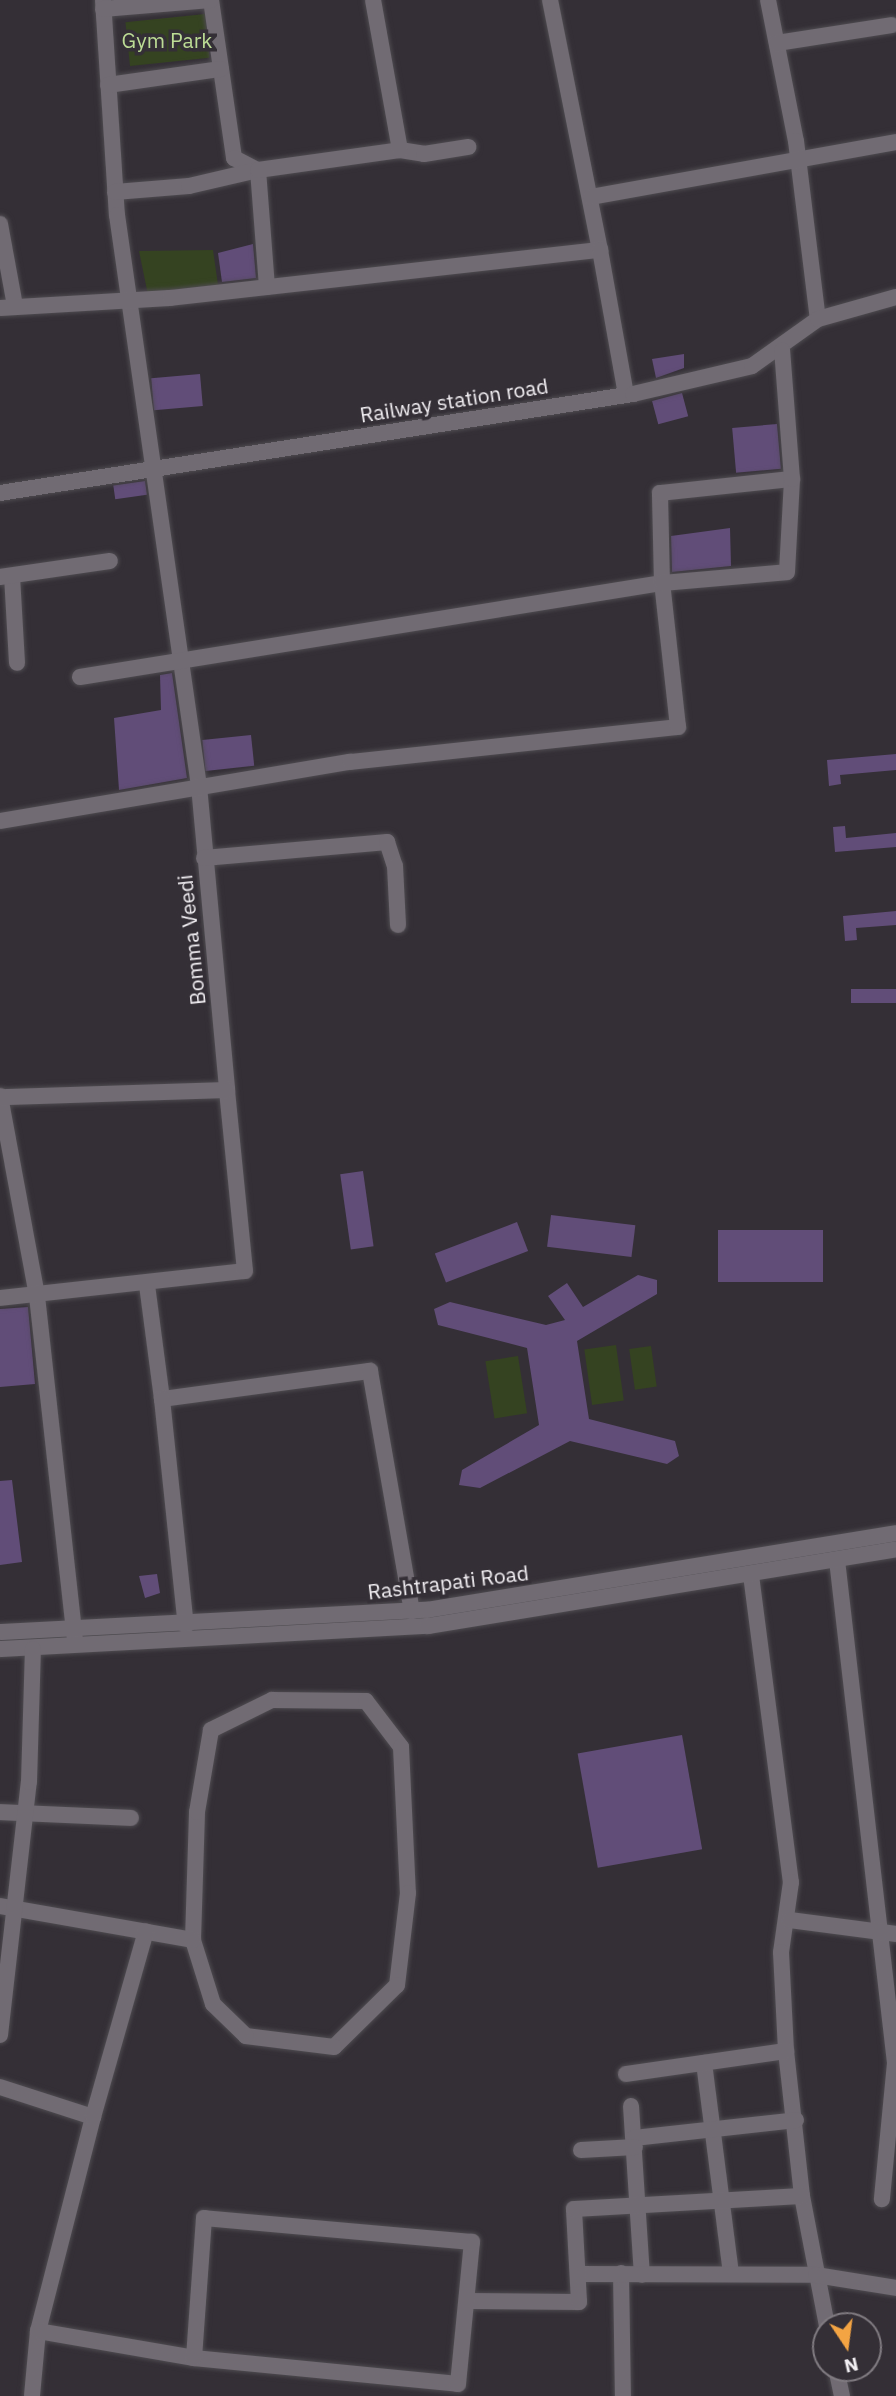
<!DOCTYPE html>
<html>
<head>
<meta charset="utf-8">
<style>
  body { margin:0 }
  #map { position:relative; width:896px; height:2396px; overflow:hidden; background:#342f36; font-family:"IBM Plex Sans",sans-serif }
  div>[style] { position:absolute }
  .green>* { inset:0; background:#354321; transform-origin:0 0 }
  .building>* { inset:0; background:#614d78; transform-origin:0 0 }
  .roads { filter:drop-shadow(0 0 2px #4e4b50) drop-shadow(0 0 2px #4e4b50) }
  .minor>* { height:16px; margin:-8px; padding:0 8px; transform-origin:8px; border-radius:8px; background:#716b73 }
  span { translate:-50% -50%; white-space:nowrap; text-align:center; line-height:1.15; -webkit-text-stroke:7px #342f36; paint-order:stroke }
  .park-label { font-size:21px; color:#bcdc95 }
  .street-label { font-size:21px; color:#f1eef2 }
  .north { position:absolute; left:812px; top:2312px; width:70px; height:70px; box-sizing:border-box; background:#342f36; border:2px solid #807b81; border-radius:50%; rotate:167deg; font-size:19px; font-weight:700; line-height:28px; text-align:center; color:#f1eef2 }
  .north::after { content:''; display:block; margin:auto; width:24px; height:32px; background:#f3a443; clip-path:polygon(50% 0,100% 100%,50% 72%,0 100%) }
</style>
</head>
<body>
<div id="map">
  <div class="green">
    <i style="left:205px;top:14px;width:44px;height:80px;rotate:84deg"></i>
    <i style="clip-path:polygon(213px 250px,218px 285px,148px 295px,139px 251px)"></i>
    <i style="left:616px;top:1345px;width:56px;height:32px;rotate:82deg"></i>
    <i style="left:651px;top:1346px;width:41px;height:22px;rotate:82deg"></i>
    <i style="left:518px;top:1356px;width:58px;height:33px;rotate:81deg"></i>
  </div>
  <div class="building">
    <i style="clip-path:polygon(253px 244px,256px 278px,222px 282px,218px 253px)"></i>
    <i style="clip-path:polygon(684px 354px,684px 368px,656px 378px,652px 359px)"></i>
    <i style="left:200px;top:374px;width:32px;height:49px;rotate:85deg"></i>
    <i style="left:682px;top:393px;width:24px;height:31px;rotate:75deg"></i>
    <i style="left:777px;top:424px;width:45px;height:45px;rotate:85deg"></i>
    <i style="left:145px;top:481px;width:14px;height:32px;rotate:82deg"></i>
    <i style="clip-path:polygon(730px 528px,731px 566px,672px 572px,671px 536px)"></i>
    <i style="clip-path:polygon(172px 673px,187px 778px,119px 790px,114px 718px,161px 710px,160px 675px)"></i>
    <i style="left:251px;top:735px;width:31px;height:49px;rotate:84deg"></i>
    <i style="clip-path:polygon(896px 754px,896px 770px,840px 775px,841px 784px,829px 786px,827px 760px)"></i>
    <i style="clip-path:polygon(845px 826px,846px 838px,896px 833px,896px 847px,835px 852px,833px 827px)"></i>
    <i style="clip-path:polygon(896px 911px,896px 925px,856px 928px,857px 940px,845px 941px,843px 916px)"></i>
    <i style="left:896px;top:989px;width:14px;height:45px;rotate:90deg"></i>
    <i style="left:363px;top:1171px;width:76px;height:23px;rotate:82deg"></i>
    <i style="left:551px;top:1215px;width:85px;height:32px;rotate:7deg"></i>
    <i style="left:517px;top:1222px;width:31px;height:88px;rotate:69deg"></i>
    <i style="left:823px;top:1230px;width:52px;height:105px;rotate:90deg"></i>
    <i style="clip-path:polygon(638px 1275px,657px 1280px,657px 1294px,577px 1341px,589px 1419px,675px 1441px,679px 1456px,667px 1464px,570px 1441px,480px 1488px,459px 1485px,462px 1470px,539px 1425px,527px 1348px,438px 1325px,434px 1309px,450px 1302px,546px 1325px,565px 1320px,548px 1296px,567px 1283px,583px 1307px)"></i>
    <i style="clip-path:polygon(28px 1307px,35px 1384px,0 1387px,0 1309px)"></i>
    <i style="clip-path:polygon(12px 1480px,22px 1562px,0 1565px,0 1481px)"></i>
    <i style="clip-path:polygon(157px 1574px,160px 1593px,145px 1598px,139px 1576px)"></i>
    <i style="left:682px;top:1735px;width:116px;height:106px;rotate:80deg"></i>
  </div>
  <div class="roads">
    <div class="minor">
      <i style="left:103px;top:0;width:215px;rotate:86.3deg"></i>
      <i style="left:117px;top:215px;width:577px;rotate:81.83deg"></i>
      <i style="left:199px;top:786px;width:305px;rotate:84.7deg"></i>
      <i style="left:211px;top:0;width:160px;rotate:81.7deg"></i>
      <i style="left:234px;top:158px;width:27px;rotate:27deg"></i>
      <i style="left:550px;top:0;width:255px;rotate:78.7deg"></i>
      <i style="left:768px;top:0;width:144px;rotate:78.8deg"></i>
      <i style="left:796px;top:141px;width:179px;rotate:83deg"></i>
      <i style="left:103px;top:9px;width:108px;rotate:-4.8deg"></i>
      <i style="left:777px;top:43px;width:116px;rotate:-8.9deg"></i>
      <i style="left:108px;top:85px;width:114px;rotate:-8.1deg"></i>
      <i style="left:400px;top:150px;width:24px;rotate:9deg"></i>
      <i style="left:424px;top:154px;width:45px;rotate:-9deg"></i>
      <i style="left:115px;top:192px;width:74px;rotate:-4.6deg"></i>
      <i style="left:189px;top:186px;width:71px;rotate:-13.1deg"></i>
      <i style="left:591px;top:197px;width:310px;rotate:-10.2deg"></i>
      <i style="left:0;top:224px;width:83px;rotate:79.6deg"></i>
      <i style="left:267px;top:287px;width:117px;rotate:-94.4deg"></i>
      <i style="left:258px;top:170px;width:143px;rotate:-8deg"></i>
      <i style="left:400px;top:150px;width:152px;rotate:-100.2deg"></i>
      <i style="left:0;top:308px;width:170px;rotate:-3.4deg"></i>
      <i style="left:170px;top:298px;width:433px;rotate:-6.4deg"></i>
      <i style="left:600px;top:250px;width:147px;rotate:79.8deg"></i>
      <i style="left:0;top:493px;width:641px;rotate:-8.89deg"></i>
      <i style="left:633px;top:394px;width:122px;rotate:-13.2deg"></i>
      <i style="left:752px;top:366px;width:81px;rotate:-35.5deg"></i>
      <i style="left:818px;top:319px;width:81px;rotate:-15.8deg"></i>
      <i style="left:12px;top:576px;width:87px;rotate:86.7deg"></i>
      <i style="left:0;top:577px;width:111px;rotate:-8.3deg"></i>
      <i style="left:80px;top:677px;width:590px;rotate:-9.17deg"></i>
      <i style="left:662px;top:583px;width:90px;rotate:-91.3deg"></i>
      <i style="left:660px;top:493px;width:133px;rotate:-6.1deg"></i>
      <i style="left:0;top:821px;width:355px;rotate:-9.6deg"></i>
      <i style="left:350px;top:762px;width:330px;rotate:-6.1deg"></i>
      <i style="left:678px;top:727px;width:145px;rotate:-96.3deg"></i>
      <i style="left:662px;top:583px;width:125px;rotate:-5deg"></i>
      <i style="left:787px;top:572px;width:93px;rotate:-86.9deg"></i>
      <i style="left:792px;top:479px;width:129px;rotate:-94.4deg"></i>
      <i style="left:204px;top:858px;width:184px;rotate:-5deg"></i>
      <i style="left:387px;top:842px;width:25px;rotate:72deg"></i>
      <i style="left:395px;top:866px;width:59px;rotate:87.1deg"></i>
      <i style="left:0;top:1096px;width:203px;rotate:79.5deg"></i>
      <i style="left:37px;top:1296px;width:347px;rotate:83.7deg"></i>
      <i style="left:147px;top:1285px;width:115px;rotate:82.5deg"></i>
      <i style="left:162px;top:1399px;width:210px;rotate:-7.7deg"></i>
      <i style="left:370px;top:1371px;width:244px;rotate:80.1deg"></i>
      <i style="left:0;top:1298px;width:246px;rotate:-6.3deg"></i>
      <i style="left:245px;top:1271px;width:182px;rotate:-95.7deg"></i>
      <i style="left:227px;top:1090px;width:227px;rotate:178.2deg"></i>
      <i style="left:162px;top:1399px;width:228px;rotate:84deg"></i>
      <i style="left:837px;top:1560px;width:506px;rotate:83.42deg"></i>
      <i style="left:895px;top:2063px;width:137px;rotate:95.5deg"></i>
      <i style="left:751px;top:1575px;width:310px;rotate:82.6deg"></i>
      <i style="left:791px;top:1882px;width:71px;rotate:98.1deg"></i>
      <i style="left:781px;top:1952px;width:99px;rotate:87.1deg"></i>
      <i style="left:786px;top:2051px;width:146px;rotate:83.7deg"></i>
      <i style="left:802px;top:2196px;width:132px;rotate:79.1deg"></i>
      <i style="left:0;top:1632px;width:427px;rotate:-3deg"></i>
      <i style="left:426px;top:1610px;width:476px;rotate:-9.3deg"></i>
      <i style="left:0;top:1649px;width:429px;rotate:-3.1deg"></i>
      <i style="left:428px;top:1626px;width:474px;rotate:-9.3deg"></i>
      <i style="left:272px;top:1700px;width:94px;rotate:0.6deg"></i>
      <i style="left:366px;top:1701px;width:58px;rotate:52.7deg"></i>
      <i style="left:401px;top:1747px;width:146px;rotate:87.3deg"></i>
      <i style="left:408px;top:1893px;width:93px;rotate:96.8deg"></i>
      <i style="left:397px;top:1985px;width:88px;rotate:135.5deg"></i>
      <i style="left:334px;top:2047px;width:89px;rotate:-172.9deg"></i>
      <i style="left:246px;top:2036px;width:46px;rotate:-135.9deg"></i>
      <i style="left:213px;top:2004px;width:67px;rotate:-107.4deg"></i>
      <i style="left:193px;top:1940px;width:128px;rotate:-88.2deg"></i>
      <i style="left:197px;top:1812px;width:83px;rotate:-80.3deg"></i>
      <i style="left:211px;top:1730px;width:68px;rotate:-26.2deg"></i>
      <i style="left:0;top:1812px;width:131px;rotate:2.6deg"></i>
      <i style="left:0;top:1906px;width:196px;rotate:10deg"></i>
      <i style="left:790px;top:1920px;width:107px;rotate:7.5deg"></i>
      <i style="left:0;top:2035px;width:255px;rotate:-83.5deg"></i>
      <i style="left:29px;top:1782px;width:133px;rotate:-88.3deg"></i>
      <i style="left:704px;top:2063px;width:212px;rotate:82.7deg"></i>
      <i style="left:626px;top:2074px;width:162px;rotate:-8.2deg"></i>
      <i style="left:0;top:2087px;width:98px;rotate:17.9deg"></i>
      <i style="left:93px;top:2117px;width:221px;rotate:104.4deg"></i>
      <i style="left:38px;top:2331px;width:65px;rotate:95.3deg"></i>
      <i style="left:631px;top:2106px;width:169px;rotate:86.3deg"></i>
      <i style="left:93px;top:2117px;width:193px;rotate:-74.1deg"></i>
      <i style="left:634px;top:2138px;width:163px;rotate:-6.3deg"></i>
      <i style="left:581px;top:2150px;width:54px;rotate:-3.2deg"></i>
      <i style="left:621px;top:2273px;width:123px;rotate:89.1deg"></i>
      <i style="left:578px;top:2274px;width:238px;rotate:0.2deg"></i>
      <i style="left:816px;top:2275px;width:81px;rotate:9.2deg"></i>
      <i style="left:469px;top:2301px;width:110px;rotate:0.5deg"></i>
      <i style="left:579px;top:2302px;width:93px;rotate:-93.1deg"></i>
      <i style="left:574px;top:2209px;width:228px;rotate:-3.3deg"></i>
      <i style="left:38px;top:2331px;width:158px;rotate:9.8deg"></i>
      <i style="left:194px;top:2358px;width:265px;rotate:5.6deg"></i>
      <i style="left:458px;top:2384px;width:143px;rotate:-84.4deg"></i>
      <i style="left:472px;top:2242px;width:269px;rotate:-174.9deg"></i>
      <i style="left:204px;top:2218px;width:140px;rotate:94.1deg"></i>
      <i style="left:836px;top:2368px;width:29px;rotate:78deg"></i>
    </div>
  </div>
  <div class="park-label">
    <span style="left:167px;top:40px">Gym Park</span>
  </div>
  <div class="street-label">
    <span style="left:454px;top:400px;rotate:-9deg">Railway station road</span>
    <span style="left:191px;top:940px;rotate:-96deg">Bomma Veedi</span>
    <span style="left:448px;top:1582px;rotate:-7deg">Rashtrapati Road</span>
  </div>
  <div class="north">N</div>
</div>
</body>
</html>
